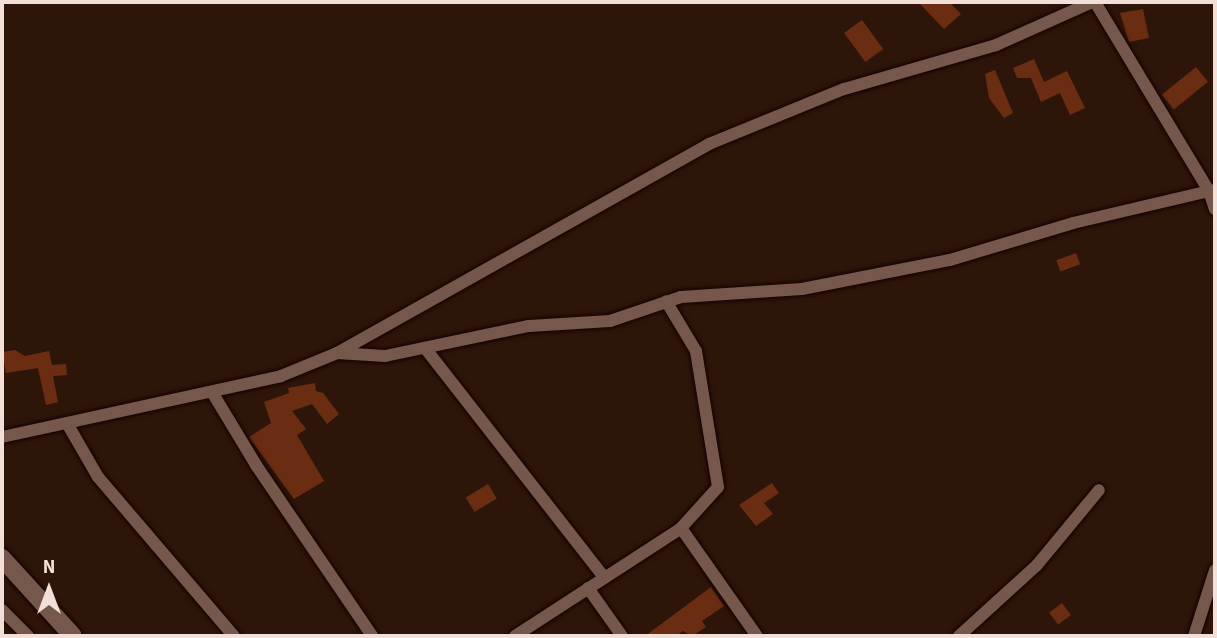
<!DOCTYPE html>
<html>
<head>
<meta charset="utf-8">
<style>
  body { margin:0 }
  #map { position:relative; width:1217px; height:638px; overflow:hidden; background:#2e150a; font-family:"Source Sans 3",sans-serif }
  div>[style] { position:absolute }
  .building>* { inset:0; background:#6a2d12; transform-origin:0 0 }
  .roads { filter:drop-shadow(0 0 2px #150200) drop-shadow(0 0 2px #150200) }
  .street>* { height:12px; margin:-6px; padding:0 6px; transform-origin:6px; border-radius:6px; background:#76574b }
  .secondary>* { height:18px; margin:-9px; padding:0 9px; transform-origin:9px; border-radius:9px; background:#76574b }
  span { translate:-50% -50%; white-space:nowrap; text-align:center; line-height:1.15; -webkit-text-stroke:7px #2e150a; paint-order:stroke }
  .frame { position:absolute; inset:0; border:4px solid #f2dfd7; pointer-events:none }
  .north { position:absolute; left:14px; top:554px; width:70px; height:70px; -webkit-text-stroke:5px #2e150a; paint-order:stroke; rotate:0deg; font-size:19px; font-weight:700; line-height:28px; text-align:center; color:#f2dfd7 }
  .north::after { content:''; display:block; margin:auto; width:24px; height:32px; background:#f2dfd7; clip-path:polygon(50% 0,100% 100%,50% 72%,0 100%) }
</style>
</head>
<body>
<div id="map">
  <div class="building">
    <i style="clip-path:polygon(918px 2px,949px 2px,961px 14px,944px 29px)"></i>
    <i style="clip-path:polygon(1143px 9px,1149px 38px,1129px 42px,1120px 13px)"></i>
    <i style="left:862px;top:20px;width:36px;height:22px;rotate:54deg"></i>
    <i style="clip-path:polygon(1034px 59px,1044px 82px,1067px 71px,1085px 108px,1070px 115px,1060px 93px,1041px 102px,1031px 78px,1017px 78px,1013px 68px)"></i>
    <i style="left:1196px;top:67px;width:19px;height:44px;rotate:51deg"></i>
    <i style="clip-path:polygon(995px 70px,1013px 113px,1004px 118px,989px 98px,985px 74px)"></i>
    <i style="left:1076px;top:253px;width:12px;height:21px;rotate:70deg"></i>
    <i style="clip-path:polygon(15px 350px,25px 356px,49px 351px,52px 365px,66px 364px,67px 375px,53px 376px,58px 402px,46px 405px,38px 368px,6px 373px,2px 352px)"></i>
    <i style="clip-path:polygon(315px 383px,316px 391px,323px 393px,339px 414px,327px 424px,312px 404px,292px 411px,306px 429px,297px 435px,324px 481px,294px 499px,249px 437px,271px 423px,264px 402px,289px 393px,288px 388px)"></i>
    <i style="clip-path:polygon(772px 483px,779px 493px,764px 503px,773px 514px,756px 526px,739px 505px)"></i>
    <i style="left:488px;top:484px;width:17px;height:26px;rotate:59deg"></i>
    <i style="clip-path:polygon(711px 587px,724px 606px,702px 621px,706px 627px,692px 636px,683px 631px,676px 636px,645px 636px)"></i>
    <i style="left:1062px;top:603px;width:15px;height:16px;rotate:53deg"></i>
  </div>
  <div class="roads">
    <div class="street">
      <i style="left:1095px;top:2px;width:221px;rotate:58.9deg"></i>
      <i style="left:1209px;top:191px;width:6px;rotate:-9deg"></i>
      <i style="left:425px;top:348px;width:289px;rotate:52deg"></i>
      <i style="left:337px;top:353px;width:48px;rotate:3.6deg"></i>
      <i style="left:385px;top:356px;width:147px;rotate:-11.8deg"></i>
      <i style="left:529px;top:326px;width:81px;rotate:-3.5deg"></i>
      <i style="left:610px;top:321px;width:75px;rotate:-18.7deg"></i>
      <i style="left:681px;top:297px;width:121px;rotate:-3.8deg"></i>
      <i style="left:802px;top:289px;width:151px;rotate:-11.1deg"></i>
      <i style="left:950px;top:260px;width:128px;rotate:-16.7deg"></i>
      <i style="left:1073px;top:223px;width:140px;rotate:-13.2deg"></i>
      <i style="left:1209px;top:191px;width:19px;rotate:72deg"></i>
      <i style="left:212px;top:392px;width:85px;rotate:58.9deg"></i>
      <i style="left:256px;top:465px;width:207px;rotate:55.8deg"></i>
      <i style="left:68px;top:425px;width:60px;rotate:60deg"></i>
      <i style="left:98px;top:477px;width:209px;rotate:49.5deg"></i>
      <i style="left:2px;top:437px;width:286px;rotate:-12.3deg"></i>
      <i style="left:281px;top:376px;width:61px;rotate:-22.3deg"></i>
      <i style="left:337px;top:353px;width:427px;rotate:-29.3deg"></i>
      <i style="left:709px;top:144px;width:146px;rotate:-22.2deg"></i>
      <i style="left:844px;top:89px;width:158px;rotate:-16.1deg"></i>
      <i style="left:996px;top:45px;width:105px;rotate:-24.1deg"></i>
      <i style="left:681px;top:528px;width:132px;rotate:54.9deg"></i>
      <i style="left:588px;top:588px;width:59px;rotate:54.7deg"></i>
      <i style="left:2px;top:610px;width:37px;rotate:45deg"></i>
      <i style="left:515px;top:636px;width:198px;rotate:-33deg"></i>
      <i style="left:681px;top:528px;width:55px;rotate:-47.9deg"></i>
      <i style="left:718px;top:487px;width:138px;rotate:-99.2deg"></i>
      <i style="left:696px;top:351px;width:58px;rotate:-121deg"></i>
      <i style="left:959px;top:636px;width:105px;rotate:-42.3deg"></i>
      <i style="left:1037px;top:565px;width:97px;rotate:-50.4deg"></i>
      <i style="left:1194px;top:636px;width:69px;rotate:-72.3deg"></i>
    </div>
    <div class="secondary">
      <i style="left:2px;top:558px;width:105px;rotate:47.7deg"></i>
    </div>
  </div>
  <div class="frame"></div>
  <div class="north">N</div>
</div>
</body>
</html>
